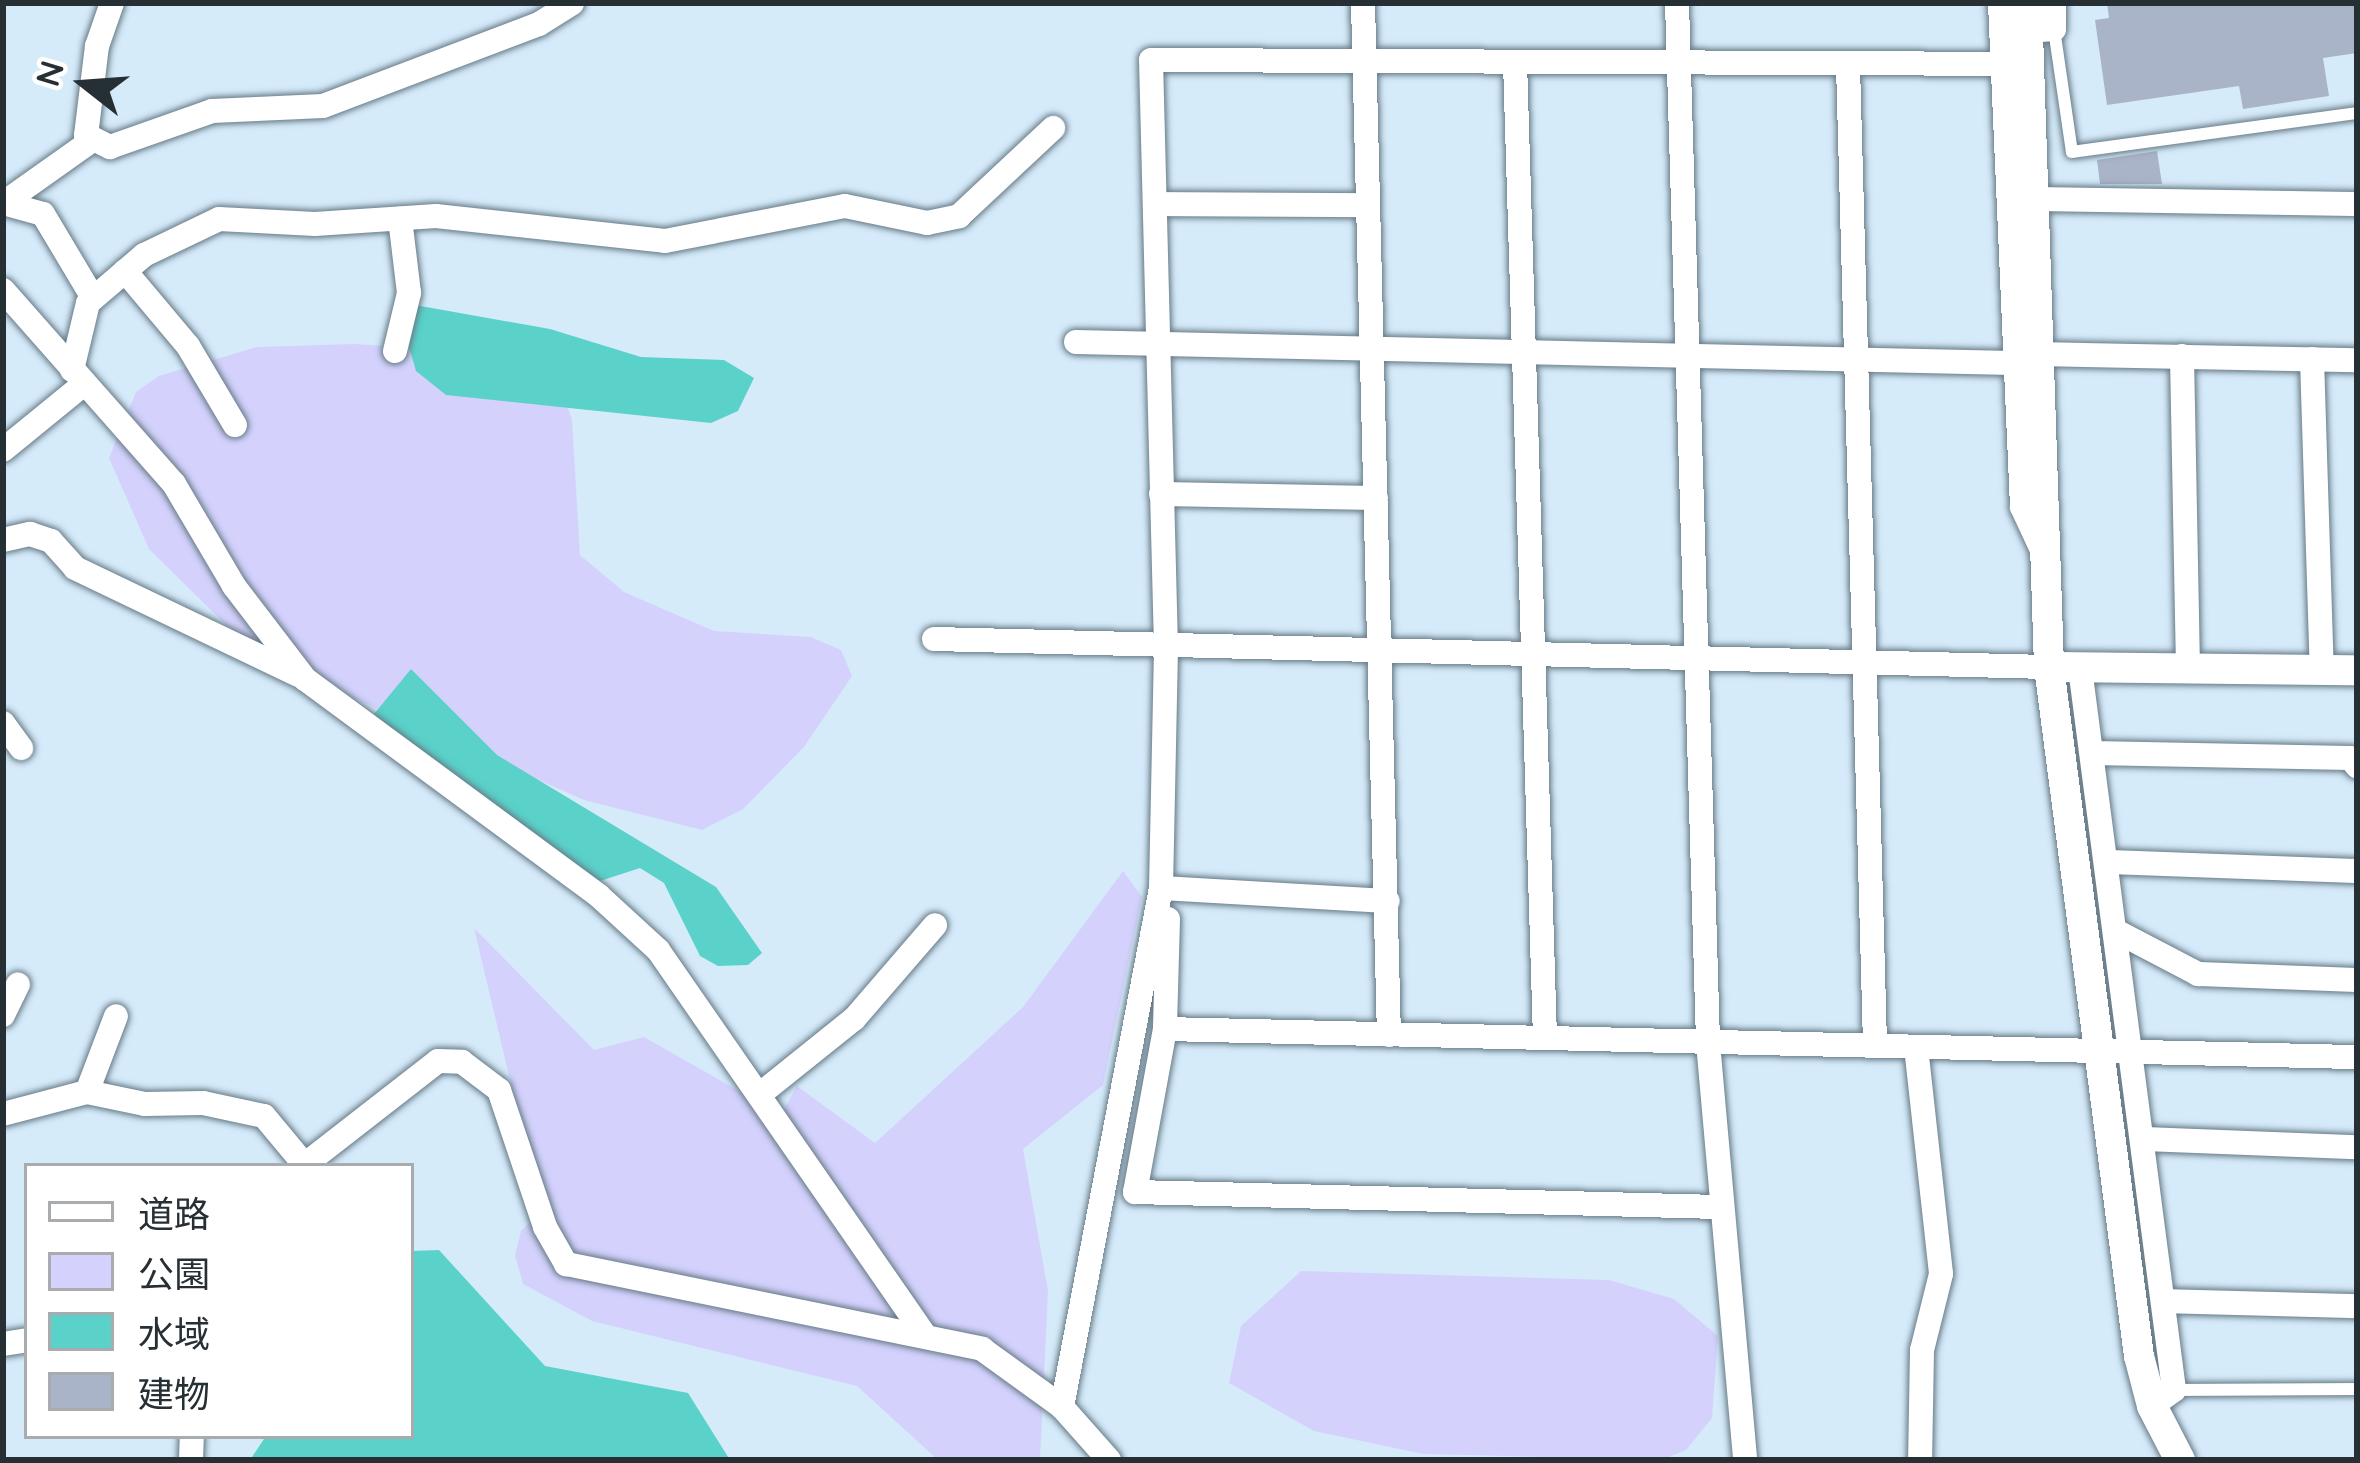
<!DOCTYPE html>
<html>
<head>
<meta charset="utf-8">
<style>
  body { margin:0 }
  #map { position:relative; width:2360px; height:1463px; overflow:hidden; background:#d6ebfa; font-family:Quicksand,"Noto Sans JP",sans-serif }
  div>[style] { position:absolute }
  .green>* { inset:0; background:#d4d2fd }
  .water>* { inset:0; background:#5ad2c9 }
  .building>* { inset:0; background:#aab4c8 }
  .roads { filter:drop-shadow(0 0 3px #667a87) drop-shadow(0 0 3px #667a87) }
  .service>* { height:12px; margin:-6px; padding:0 6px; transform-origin:6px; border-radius:6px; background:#fff }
  .minor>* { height:24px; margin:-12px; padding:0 12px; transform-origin:12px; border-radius:12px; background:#fff }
  .tertiary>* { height:30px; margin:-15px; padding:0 15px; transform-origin:15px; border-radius:15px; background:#fff }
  span { translate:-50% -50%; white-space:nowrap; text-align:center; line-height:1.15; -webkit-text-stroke:9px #fff; paint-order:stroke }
  .frame { position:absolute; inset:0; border:6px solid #262f34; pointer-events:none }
  .legend { position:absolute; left:24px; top:1163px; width:390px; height:276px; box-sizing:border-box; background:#fff; border:3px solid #a8acae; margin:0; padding:15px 21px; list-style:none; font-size:36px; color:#262f34 }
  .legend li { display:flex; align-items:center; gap:24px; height:60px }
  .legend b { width:60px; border:3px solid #a8acae }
  .north { position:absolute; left:24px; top:24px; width:120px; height:120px; -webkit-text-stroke:9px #fff; paint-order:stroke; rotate:287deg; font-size:33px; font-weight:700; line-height:48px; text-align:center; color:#262f34 }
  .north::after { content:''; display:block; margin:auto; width:42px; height:54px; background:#262f34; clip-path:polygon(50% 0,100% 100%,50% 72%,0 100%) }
</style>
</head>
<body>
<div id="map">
  <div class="green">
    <i style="clip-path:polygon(354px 344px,433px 349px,559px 381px,572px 420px,580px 555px,624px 592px,714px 631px,811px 637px,841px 650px,852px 676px,804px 747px,743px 809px,702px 830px,584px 800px,342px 693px,228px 627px,149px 549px,109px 458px,136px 392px,159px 376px,257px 347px)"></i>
    <i style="clip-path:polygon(1123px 871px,1142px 897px,1103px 1085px,1023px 1149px,1048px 1291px,1040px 1460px,938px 1460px,857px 1386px,592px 1321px,523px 1284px,515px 1255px,521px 1231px,541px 1211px,474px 928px,594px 1050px,644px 1037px,781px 1115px,797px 1086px,875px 1143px,1023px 1007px)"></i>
    <i style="clip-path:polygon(1301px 1271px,1609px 1280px,1674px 1299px,1718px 1336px,1712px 1418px,1686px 1450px,1662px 1460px,1423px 1454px,1314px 1431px,1229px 1383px,1241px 1326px)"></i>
  </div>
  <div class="water">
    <i style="clip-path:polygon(415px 305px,550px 329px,641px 357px,724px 360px,754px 378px,738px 411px,711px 423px,446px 395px,416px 371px,407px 340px)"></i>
    <i style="clip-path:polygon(411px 669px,497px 755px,716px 887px,762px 953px,748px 965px,718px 966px,700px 956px,664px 883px,640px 868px,600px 881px,431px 762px,374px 714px)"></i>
    <i style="clip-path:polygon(439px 1250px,545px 1366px,688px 1393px,730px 1460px,250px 1460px,266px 1436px,411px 1436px,411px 1251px)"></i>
  </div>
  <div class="building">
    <i style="clip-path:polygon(2107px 3px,2357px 3px,2357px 53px,2323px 58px,2329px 96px,2243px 109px,2239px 86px,2107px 105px,2095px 20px,2109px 18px)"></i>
    <i style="clip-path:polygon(2157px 151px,2162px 184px,2100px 184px,2097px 160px)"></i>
  </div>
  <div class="roads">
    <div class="service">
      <i style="left:2054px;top:29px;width:124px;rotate:81.7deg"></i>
      <i style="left:2072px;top:152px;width:288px;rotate:-7.8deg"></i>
      <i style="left:2174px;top:1390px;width:183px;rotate:-0.3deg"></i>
    </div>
    <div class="minor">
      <i style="left:112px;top:3px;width:46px;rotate:109.2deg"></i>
      <i style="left:97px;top:46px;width:90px;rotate:97deg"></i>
      <i style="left:86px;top:135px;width:27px;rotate:27deg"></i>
      <i style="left:110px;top:147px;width:108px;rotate:-19.4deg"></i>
      <i style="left:212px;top:111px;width:111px;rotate:-2.6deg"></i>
      <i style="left:323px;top:106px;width:231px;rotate:-20.8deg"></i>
      <i style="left:539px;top:24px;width:39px;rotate:-32deg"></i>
      <i style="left:1363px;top:3px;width:1032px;rotate:88.56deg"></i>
      <i style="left:1677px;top:3px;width:1040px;rotate:88.29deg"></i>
      <i style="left:1708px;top:1043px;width:419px;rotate:84.9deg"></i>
      <i style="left:2000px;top:3px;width:504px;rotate:87.5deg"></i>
      <i style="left:2022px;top:507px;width:45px;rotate:65.1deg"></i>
      <i style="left:2027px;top:31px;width:27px;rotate:-4deg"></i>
      <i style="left:2054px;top:29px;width:26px;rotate:-90deg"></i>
      <i style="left:1515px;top:62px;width:976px;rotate:88.24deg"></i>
      <i style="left:1848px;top:65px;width:981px;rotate:88.42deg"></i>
      <i style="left:2033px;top:199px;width:324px;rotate:0.9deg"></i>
      <i style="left:5px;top:202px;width:105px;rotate:-35.3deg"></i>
      <i style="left:3px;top:203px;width:41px;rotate:15.4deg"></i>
      <i style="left:43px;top:214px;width:98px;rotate:59.2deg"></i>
      <i style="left:1155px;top:204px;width:211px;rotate:0.3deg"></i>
      <i style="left:125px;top:271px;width:98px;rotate:50deg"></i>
      <i style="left:188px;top:346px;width:92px;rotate:59.3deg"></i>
      <i style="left:3px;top:290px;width:259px;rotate:48.6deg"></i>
      <i style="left:174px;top:484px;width:118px;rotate:59.5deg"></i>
      <i style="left:234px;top:586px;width:117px;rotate:52.6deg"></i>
      <i style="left:305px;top:679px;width:365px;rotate:36.4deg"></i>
      <i style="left:599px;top:896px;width:80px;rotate:42.5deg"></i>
      <i style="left:658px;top:950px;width:467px;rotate:55.3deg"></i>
      <i style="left:1076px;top:342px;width:936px;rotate:1.29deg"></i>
      <i style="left:395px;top:351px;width:60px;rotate:-76.4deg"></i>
      <i style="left:409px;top:293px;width:75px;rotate:-96.9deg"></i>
      <i style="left:2037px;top:354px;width:320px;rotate:1.1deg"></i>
      <i style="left:2182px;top:356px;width:313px;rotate:88.9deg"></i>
      <i style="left:2312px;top:359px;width:311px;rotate:88.2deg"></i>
      <i style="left:72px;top:370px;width:69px;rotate:-76.6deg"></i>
      <i style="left:88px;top:303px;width:74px;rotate:-40.6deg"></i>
      <i style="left:144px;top:255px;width:83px;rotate:-25.6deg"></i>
      <i style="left:219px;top:219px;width:96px;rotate:3deg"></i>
      <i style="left:315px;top:224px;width:121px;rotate:-3.8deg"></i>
      <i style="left:436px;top:216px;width:230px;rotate:6.2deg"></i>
      <i style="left:665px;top:241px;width:183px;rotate:-11deg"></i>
      <i style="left:845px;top:206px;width:84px;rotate:11.7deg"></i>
      <i style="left:927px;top:223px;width:33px;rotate:-12deg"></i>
      <i style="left:959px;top:216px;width:129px;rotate:-43.1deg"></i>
      <i style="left:3px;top:450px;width:104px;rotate:-39.2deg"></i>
      <i style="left:1161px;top:494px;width:215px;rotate:1.1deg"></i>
      <i style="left:3px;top:540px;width:28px;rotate:-13deg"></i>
      <i style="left:30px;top:534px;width:22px;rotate:18deg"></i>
      <i style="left:51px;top:541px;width:36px;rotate:48deg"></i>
      <i style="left:75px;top:568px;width:247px;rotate:25.6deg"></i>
      <i style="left:934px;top:639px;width:1115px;rotate:1.44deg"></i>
      <i style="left:2080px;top:668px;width:728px;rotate:82.58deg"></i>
      <i style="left:2174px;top:1390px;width:27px;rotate:144deg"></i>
      <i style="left:3px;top:723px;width:31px;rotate:54deg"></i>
      <i style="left:2092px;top:753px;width:258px;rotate:1.1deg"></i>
      <i style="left:2350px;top:758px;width:11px;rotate:49deg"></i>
      <i style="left:2108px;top:862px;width:249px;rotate:2.1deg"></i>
      <i style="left:1161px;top:888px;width:227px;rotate:3.3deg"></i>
      <i style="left:1168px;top:919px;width:110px;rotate:91.6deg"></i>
      <i style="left:1165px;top:1029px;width:166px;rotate:100.4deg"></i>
      <i style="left:1135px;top:1192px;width:585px;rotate:1.47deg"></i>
      <i style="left:2116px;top:931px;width:93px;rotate:27.7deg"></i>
      <i style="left:2198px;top:974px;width:159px;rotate:2.2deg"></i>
      <i style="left:3px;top:1015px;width:34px;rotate:-64deg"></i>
      <i style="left:1165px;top:1029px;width:1192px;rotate:1.35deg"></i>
      <i style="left:1916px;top:1047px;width:228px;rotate:83.7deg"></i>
      <i style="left:1941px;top:1274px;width:78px;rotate:104deg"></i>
      <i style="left:1922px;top:1350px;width:110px;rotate:91deg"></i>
      <i style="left:87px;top:1092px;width:81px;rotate:-69.1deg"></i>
      <i style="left:759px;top:1095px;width:122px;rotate:-38.7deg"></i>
      <i style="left:854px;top:1019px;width:124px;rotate:-49.2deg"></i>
      <i style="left:3px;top:1114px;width:87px;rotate:-14.7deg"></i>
      <i style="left:87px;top:1092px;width:59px;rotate:11.7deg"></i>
      <i style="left:145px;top:1104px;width:58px;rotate:-1deg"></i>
      <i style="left:203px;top:1103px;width:62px;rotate:12deg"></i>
      <i style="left:264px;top:1116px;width:62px;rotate:50.2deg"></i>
      <i style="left:2144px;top:1139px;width:213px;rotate:2.2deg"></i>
      <i style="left:303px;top:1166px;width:171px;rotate:-37.9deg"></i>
      <i style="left:438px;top:1061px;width:24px;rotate:2deg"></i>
      <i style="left:462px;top:1062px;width:46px;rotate:37.1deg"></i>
      <i style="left:499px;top:1090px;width:145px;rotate:71.4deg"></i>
      <i style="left:545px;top:1227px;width:43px;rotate:60.4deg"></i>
      <i style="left:566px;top:1264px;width:425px;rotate:11.5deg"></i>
      <i style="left:982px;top:1349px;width:99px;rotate:35.9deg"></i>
      <i style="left:1062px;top:1407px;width:71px;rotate:48.4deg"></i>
      <i style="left:2163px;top:1301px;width:194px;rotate:1.5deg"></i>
      <i style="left:3px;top:1344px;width:24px;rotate:-9deg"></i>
      <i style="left:1062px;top:1407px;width:528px;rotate:-79.2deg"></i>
      <i style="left:1161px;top:888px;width:240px;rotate:-88.8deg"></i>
      <i style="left:1166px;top:648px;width:588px;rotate:-91.46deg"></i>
      <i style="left:1151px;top:60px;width:877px;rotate:0.26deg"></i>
      <i style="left:191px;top:1460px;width:24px;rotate:-88deg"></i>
    </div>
    <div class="tertiary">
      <i style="left:2027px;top:3px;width:664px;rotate:88.1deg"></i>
      <i style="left:2049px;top:667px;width:695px;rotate:82.56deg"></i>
      <i style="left:2139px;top:1356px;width:52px;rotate:75.4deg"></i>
      <i style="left:2152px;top:1406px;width:61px;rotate:62.6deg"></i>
      <i style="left:2049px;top:667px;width:308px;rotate:0.6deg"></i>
    </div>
  </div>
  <div class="frame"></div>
  <ul class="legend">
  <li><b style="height:15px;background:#fff"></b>道路</li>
  <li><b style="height:33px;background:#d4d2fd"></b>公園</li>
  <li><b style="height:33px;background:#5ad2c9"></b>水域</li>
  <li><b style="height:33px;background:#aab4c8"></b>建物</li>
  </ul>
  <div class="north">N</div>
</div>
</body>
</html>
